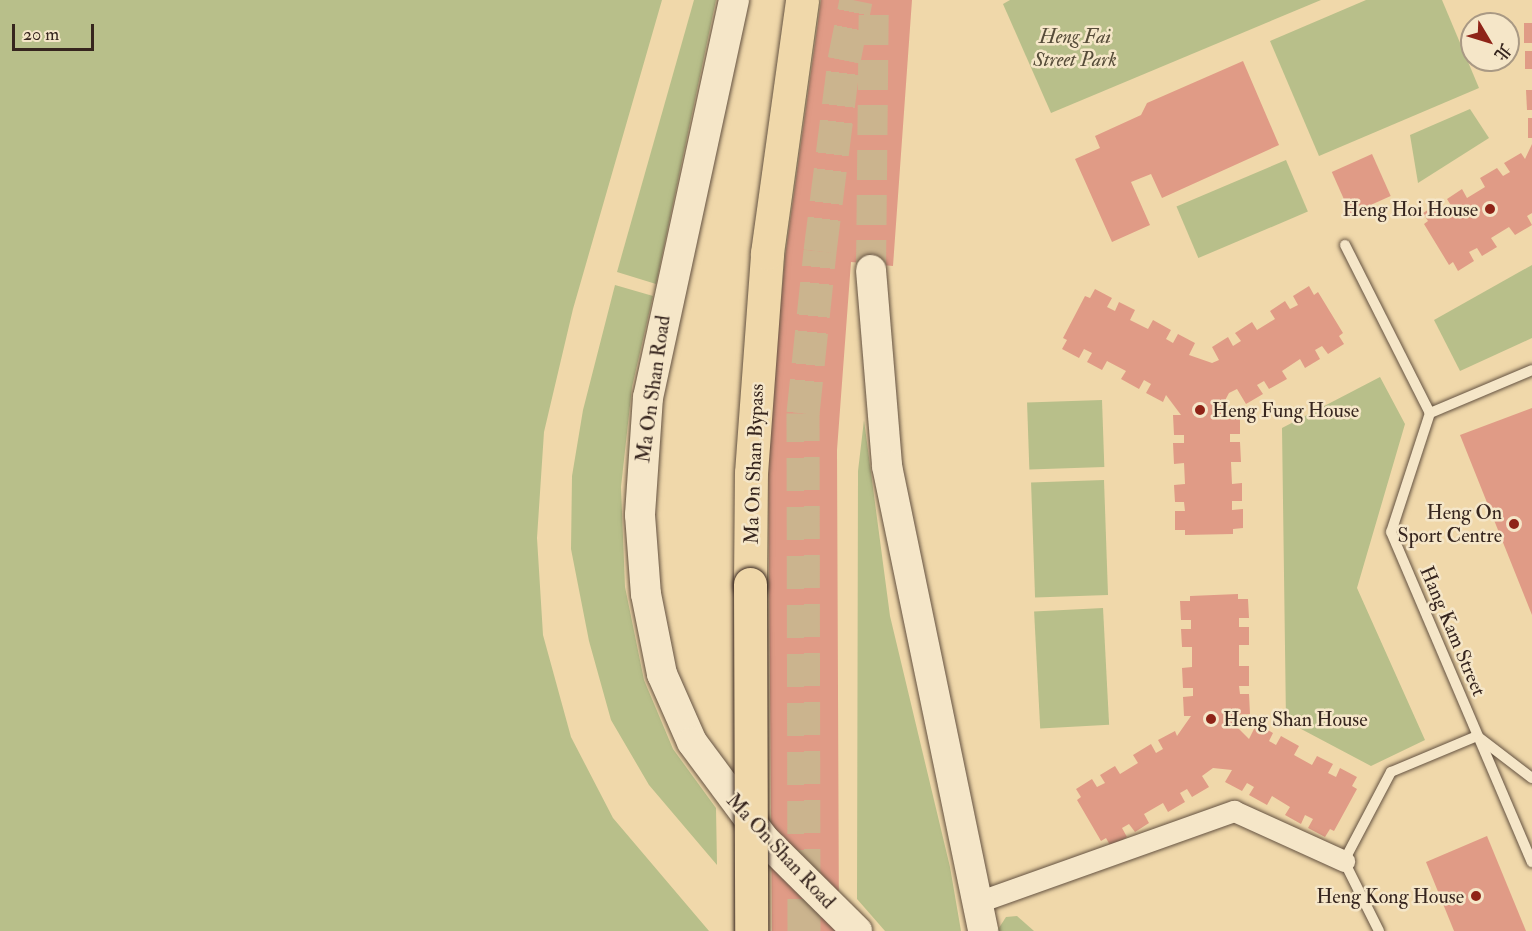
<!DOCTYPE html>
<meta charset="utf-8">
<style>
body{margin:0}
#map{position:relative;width:1532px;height:931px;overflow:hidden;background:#f0d8aa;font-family:"IM FELL Double Pica","Noto Serif TC",serif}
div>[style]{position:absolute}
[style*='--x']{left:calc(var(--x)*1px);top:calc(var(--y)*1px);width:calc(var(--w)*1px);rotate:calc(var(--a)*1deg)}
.green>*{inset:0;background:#b8bf8a;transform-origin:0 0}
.building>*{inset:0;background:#e09b86;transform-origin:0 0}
.secondary-tunnel>*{height:30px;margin-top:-15px;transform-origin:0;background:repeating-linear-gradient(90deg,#cbb48e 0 30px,transparent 0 45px)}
.primary-tunnel>*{height:33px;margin-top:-16.5px;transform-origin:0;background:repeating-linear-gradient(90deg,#cbb48e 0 33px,transparent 0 49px)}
.roads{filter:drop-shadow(0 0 2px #645241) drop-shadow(0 0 2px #645241)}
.lane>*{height:10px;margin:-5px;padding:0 5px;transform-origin:5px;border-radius:5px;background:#f5e6c8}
.street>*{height:21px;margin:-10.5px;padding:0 10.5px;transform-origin:10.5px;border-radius:10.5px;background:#f5e6c8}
.secondary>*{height:30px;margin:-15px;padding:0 15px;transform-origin:15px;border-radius:15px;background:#f5e6c8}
.primary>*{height:33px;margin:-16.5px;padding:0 16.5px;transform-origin:16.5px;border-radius:16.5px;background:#f0d8aa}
.bridges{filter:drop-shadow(0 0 2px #36251e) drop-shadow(0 0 2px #36251e)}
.primary-bridge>*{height:33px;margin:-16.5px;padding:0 16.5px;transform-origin:16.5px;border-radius:16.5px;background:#f0d8aa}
.dots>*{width:16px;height:16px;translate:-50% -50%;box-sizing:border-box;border:3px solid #f5e6c8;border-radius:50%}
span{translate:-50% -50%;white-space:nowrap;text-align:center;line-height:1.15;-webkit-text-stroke:5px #f5e6c8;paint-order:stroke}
.park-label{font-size:20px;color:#564c39;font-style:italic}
.poi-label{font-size:20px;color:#36251e}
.right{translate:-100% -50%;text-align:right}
.left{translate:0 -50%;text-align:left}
.street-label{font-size:20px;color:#36251e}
.north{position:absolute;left:1460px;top:12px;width:60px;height:60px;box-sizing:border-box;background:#f5e6c8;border:2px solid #a99984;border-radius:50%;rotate:128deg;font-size:16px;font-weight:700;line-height:24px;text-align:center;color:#36251e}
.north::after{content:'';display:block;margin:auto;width:21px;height:27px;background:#8f2418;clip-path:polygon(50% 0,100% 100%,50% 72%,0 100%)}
.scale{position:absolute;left:12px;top:24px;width:82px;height:27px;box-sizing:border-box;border:3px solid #36251e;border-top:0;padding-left:8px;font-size:18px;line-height:21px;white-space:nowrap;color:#36251e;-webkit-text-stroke:4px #f5e6c8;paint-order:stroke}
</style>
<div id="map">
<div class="green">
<i style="clip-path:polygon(0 0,662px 0,573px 309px,544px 432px,537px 538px,543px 635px,571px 737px,613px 818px,709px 931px,0 931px)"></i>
<i style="clip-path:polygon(694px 0,716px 0,656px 284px,617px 272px)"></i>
<i style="clip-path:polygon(1010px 0,1321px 0,1051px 113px,1003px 4px)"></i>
<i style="clip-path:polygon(1366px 0,1442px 0,1479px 88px,1319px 156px,1270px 41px)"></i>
<i style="clip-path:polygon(1470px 109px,1489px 138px,1418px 183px,1410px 135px)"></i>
<i style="left:1286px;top:160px;width:56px;height:119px;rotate:67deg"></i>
<i style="clip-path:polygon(1532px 265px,1532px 338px,1460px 371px,1434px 320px)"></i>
<i style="clip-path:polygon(615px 285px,653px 296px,632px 387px,621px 487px,625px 587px,644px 680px,673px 749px,716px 808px,717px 865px,649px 785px,611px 720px,589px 641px,571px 549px,572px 476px,583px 410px)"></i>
<i style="clip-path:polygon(1380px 377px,1405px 424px,1357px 588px,1425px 740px,1371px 766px,1286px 721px,1282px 428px)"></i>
<i style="left:1102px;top:400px;width:67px;height:75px;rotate:88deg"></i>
<i style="clip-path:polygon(864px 420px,890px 616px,950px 867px,961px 931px,885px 931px,857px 899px,858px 471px)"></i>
<i style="left:1104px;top:480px;width:115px;height:73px;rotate:88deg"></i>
<i style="left:1103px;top:608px;width:117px;height:69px;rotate:87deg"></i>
<i style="clip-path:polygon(1017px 916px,1034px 931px,997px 931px,1006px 917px)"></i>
</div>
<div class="building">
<i style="clip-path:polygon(821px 0,912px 0,893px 266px,851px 262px,837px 450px,839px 931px,772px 931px,768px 441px,785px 257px)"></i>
<i style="left:1524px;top:23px;width:8px;height:20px"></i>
<i style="left:1525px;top:51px;width:7px;height:18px"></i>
<i style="clip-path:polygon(1243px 61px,1279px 145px,1162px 198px,1151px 174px,1131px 182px,1150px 225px,1112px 242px,1075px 159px,1100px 148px,1095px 136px,1141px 115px,1147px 103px)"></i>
<i style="clip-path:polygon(1526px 90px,1532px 90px,1532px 110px,1527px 110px)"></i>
<i style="left:1528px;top:118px;width:4px;height:20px"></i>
<i style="clip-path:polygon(1532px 144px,1532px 213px,1527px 216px,1532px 225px,1515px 235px,1509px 227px,1491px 238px,1497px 247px,1482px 256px,1477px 248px,1469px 252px,1474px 261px,1458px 271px,1453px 262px,1449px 265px,1424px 224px,1428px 221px,1423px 213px,1439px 203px,1444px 211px,1452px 207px,1447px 199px,1462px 189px,1467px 198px,1485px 187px,1480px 178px,1497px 168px,1503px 176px,1510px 172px,1504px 163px,1521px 153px,1525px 159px)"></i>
<i style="left:1372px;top:154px;width:46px;height:44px;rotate:66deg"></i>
<i style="clip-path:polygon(1309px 286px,1314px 295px,1318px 292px,1343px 333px,1339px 336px,1344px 344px,1328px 354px,1322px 346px,1315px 350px,1320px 359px,1305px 368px,1300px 359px,1282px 371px,1287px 379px,1269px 389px,1264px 381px,1257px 385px,1263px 394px,1246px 404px,1237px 389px,1229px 393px,1222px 406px,1222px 414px,1240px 414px,1240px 434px,1230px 434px,1230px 442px,1240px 442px,1241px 462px,1231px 462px,1232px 484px,1242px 483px,1242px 501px,1232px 501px,1232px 510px,1243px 509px,1243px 528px,1233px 529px,1233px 534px,1185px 535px,1185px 530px,1175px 530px,1175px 511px,1185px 511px,1184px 502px,1175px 502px,1174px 485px,1185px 484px,1184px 463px,1174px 464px,1173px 443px,1184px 443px,1184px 435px,1174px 435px,1173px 415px,1181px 415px,1166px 395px,1163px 402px,1146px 393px,1151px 384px,1144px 380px,1139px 389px,1121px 379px,1126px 371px,1107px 361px,1102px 370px,1087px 362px,1092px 353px,1084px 349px,1079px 358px,1062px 349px,1067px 340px,1063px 338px,1085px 296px,1090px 298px,1095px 289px,1112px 298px,1107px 307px,1115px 311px,1119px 302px,1135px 310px,1130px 320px,1148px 329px,1153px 320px,1171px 330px,1166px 339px,1173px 343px,1178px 334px,1195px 343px,1189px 355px,1212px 363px,1219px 360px,1212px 347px,1228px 337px,1233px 346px,1241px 341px,1235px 333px,1252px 322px,1257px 330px,1275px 319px,1270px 311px,1285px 301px,1290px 309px,1298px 305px,1293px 296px)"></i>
<i style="clip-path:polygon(1532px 408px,1532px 615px,1460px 435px)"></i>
<i style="clip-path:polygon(1238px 594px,1238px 599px,1248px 599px,1249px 618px,1239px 618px,1239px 627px,1249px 627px,1249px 645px,1239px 645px,1239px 666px,1249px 666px,1249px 686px,1239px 686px,1240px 694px,1249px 694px,1250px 714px,1233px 715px,1233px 723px,1249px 739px,1257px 723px,1273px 733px,1269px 741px,1276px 745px,1281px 736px,1299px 746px,1294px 755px,1312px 765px,1317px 756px,1333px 764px,1328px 773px,1336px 777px,1340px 768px,1357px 777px,1352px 786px,1357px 789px,1334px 831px,1330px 829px,1325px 837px,1308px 828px,1313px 819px,1305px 815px,1301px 824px,1285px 815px,1290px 807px,1272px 796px,1267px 805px,1249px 795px,1254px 787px,1247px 783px,1242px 791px,1225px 782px,1232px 770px,1213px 768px,1202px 776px,1209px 787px,1192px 797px,1187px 789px,1180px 793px,1185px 802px,1168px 812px,1163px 803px,1144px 814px,1149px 823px,1135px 832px,1129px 824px,1122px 828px,1127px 837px,1111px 847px,1106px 838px,1101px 841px,1077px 800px,1081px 797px,1076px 789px,1092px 779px,1097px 787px,1105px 783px,1100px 775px,1115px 766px,1120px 774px,1138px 763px,1133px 755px,1151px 744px,1156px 753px,1163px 749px,1158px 740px,1175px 731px,1177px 736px,1191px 716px,1184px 716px,1183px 697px,1193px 696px,1193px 688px,1183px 688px,1182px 668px,1192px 667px,1192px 647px,1182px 647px,1181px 629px,1191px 629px,1191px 620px,1181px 620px,1180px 601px,1190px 601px,1190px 596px)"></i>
<i style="clip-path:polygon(1487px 836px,1526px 931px,1454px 931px,1426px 862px)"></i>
</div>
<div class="secondary-tunnel">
<i style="--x:871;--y:270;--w:270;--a:-89.4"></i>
</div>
<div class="primary-tunnel">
<i style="--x:804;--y:931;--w:518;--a:-90.11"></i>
<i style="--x:803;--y:413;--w:163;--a:-84"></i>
<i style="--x:820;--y:251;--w:193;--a:-82.8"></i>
<i style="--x:844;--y:60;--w:61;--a:-78.7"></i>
</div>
<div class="roads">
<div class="lane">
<i style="--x:1345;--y:245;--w:188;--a:63.2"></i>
<i style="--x:1532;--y:370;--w:111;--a:157.1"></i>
<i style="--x:1430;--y:413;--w:125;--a:108.1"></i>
<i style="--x:1391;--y:532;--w:359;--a:66.9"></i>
<i style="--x:1379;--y:931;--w:78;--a:-116.6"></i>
<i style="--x:1344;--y:861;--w:101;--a:-62.2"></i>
<i style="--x:1391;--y:772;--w:93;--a:-22.7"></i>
<i style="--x:1477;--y:736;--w:69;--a:37.4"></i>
</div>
<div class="street">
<i style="--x:978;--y:902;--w:272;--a:-19.6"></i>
<i style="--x:1234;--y:811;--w:121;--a:24.4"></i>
</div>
<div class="secondary">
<i style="--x:734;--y:0;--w:406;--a:102.2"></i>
<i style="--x:648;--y:397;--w:118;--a:93.9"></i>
<i style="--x:640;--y:515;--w:79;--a:85.7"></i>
<i style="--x:646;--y:594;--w:82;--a:78.7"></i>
<i style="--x:662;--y:674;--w:74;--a:66.2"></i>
<i style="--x:692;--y:742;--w:121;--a:53.4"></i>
<i style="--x:764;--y:839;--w:131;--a:44.7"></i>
<i style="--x:871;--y:270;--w:197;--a:85.3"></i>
<i style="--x:887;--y:466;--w:475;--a:78.3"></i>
</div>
<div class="primary">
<i style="--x:750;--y:584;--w:111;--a:-89.5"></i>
<i style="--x:751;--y:473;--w:221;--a:-85.8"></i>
<i style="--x:767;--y:253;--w:255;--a:-82.1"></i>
</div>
</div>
<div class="bridges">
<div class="primary-bridge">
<i style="--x:750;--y:584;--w:347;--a:89.8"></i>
</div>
</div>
<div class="dots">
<i style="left:1490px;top:209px;background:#8f2418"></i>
<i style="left:1200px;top:410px;background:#8f2418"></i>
<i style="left:1514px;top:524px;background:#8f2418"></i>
<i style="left:1211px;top:719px;background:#8f2418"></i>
<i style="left:1476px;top:896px;background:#8f2418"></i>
</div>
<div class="park-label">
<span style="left:1075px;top:48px">Heng Fai<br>Street Park</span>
</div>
<div class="poi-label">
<span class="right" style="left:1478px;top:209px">Heng Hoi House</span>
<span class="left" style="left:1212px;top:410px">Heng Fung House</span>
<span class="right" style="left:1502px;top:524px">Heng On<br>Sport Centre</span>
<span class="left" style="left:1223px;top:719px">Heng Shan House</span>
<span class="right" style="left:1464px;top:896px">Heng Kong House</span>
</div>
<div class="street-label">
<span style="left:653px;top:389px;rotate:-82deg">Ma On Shan Road</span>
<span style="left:754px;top:464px;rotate:-88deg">Ma On Shan Bypass</span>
<span style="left:1453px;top:631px;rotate:67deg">Hang Kam Street</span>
<span style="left:781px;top:851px;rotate:47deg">Ma On Shan Road</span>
</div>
<div class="north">北</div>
<div class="scale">20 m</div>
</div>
